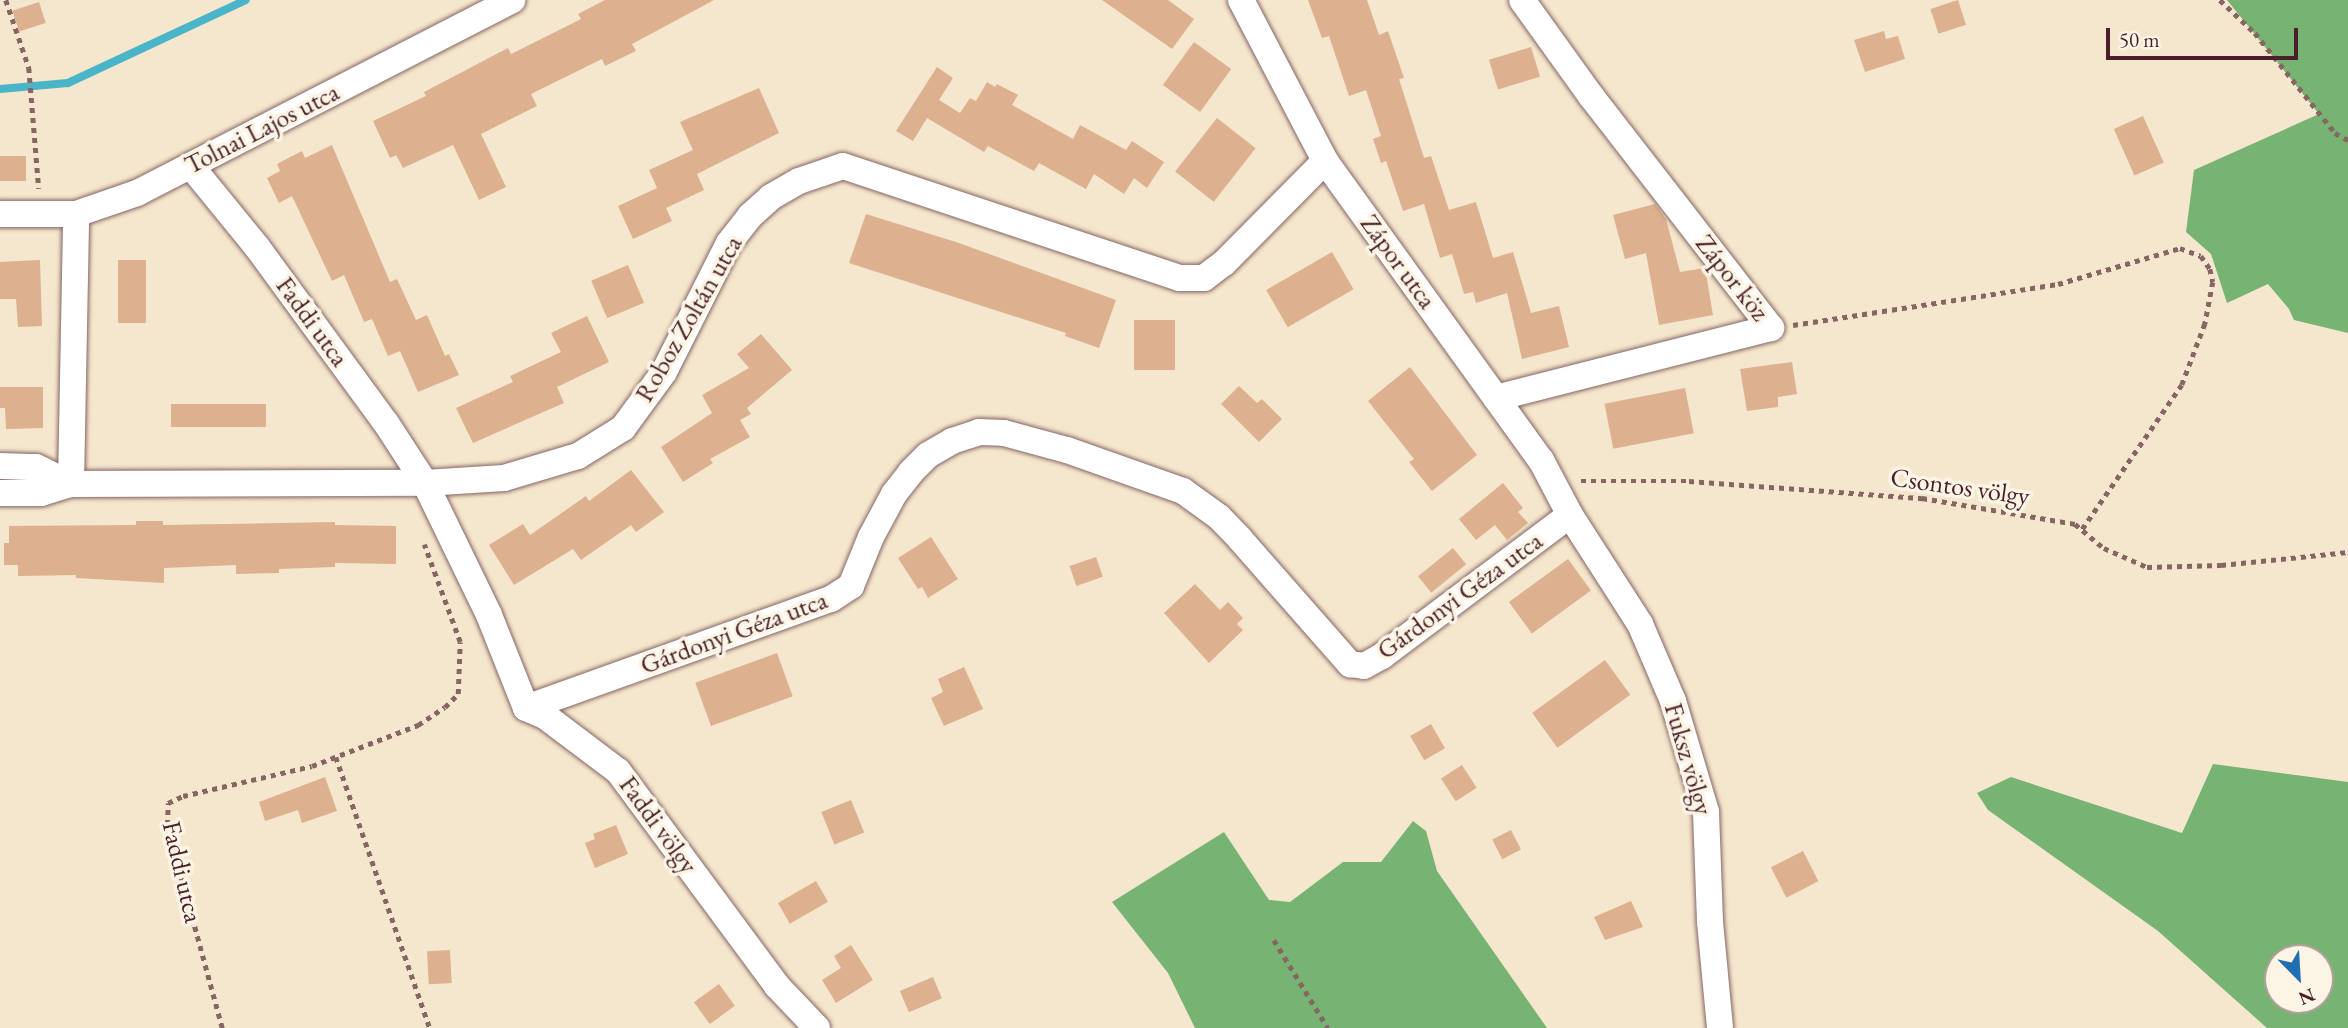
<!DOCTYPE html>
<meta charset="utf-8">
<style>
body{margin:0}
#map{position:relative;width:2348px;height:1028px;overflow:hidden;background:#f5e7cd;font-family:"EB Garamond",serif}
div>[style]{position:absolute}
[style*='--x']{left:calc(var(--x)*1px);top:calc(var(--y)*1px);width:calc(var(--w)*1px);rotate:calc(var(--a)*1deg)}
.forest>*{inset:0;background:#77b373}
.stream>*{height:8px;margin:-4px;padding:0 4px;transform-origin:4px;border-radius:4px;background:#4ab4c8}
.building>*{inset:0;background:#ddb08f;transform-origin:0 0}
.path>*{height:4.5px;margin-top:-2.25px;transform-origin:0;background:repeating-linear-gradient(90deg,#866564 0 5px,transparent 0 10px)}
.roads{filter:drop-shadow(0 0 2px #866564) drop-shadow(0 0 2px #866564)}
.minor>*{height:26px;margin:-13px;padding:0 13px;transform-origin:13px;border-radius:13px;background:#fff}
span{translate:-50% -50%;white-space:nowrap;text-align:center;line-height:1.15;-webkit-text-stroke:7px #fcf5e5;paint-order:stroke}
.street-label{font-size:26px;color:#4a1f2b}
.north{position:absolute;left:2264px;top:944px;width:70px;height:70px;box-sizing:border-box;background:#fcf5e5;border:2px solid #b59f9b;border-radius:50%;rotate:156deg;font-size:19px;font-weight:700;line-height:28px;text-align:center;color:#4a1f2b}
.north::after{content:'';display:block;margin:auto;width:24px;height:32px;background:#1f6fb2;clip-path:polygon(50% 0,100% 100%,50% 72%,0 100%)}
.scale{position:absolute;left:2106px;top:28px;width:192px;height:32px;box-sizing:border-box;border:4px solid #4a1f2b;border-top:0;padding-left:9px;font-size:21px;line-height:24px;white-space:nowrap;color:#4a1f2b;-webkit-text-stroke:5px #fcf5e5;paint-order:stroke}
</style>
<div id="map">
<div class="forest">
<i style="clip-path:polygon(2227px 0,2348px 0,2348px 333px,2294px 320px,2289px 309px,2268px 284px,2227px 303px,2211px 254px,2186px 232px,2194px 170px,2319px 114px)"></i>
<i style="clip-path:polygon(evenodd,2213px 764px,2348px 782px,2348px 1028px,2267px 1028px,2158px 931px,1988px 810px,1977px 793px,2011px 777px,2182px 833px,2213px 764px,2278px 958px,2320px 958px,2320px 1000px,2278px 1000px,2278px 958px)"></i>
<i style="clip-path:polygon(1413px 821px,1426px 831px,1437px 871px,1547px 1028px,1195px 1028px,1168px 973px,1112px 902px,1224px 832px,1269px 900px,1290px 902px,1343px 862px,1381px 862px)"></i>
</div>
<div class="stream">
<i style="--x:0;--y:89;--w:68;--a:-5"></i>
<i style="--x:68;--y:83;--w:196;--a:-25"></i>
</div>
<div class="building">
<i style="clip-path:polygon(605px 0,714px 0,632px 44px,636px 51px,605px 66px,602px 59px,531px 94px,537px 106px,481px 134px,506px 187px,479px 200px,453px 145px,403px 168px,396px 155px,390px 158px,373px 121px,426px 96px,424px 92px,508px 48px,511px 54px,581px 19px,578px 14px)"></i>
<i style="clip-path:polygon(1102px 0,1168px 0,1194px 19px,1172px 49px)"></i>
<i style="clip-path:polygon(1308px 0,1367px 0,1379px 35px,1388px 31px,1404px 78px,1399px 79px,1424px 158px,1431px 156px,1449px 210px,1476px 202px,1493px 258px,1513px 252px,1531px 313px,1559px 306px,1569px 347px,1522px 359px,1507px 293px,1476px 303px,1473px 292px,1464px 294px,1452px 254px,1440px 258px,1424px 204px,1403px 211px,1386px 161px,1381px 163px,1373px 139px,1381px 136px,1366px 90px,1349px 96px,1329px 36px,1322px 38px)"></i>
<i style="left:1958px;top:0;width:26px;height:29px;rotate:72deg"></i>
<i style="left:39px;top:2px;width:22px;height:28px;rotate:72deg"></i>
<i style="clip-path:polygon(1884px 31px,1886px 39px,1898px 36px,1905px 59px,1865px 72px,1854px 40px)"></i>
<i style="left:1194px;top:42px;width:46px;height:53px;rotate:36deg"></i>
<i style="left:1531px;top:47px;width:31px;height:44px;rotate:73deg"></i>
<i style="clip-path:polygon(937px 67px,953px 78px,939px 100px,960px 113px,970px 98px,976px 101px,987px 82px,995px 87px,997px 84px,1018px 95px,1012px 105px,1073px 139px,1080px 125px,1126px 150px,1132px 141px,1164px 162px,1147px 188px,1134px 178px,1124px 194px,1094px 174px,1086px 189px,1039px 163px,1034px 171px,988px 146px,984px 152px,927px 118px,913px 141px,896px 131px)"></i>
<i style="clip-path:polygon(759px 88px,779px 133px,697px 174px,704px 190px,666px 208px,672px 221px,633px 239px,618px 206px,657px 188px,649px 170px,693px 150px,680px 122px)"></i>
<i style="left:2143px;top:116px;width:51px;height:32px;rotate:66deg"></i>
<i style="left:1217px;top:118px;width:49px;height:68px;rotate:38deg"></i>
<i style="clip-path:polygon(332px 145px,390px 282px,397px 279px,416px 320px,427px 315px,445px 356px,449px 354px,459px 375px,418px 392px,400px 351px,388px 356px,372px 319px,364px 322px,344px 275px,332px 281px,292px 196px,279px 203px,267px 178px,280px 171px,277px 164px,302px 151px,305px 158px)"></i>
<i style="left:26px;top:156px;width:25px;height:26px;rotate:90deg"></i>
<i style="clip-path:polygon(1655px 204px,1666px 219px,1680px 272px,1705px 268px,1713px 315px,1659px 325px,1646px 253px,1625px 259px,1613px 215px)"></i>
<i style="clip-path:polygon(866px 214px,959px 243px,1116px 300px,1099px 348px,1065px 336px,1066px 333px,849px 263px)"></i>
<i style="left:1332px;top:252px;width:43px;height:76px;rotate:60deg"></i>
<i style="clip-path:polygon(40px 260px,42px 326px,18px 327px,16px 299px,0 299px,0 262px)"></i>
<i style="left:146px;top:260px;width:63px;height:28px;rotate:90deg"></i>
<i style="left:628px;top:265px;width:41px;height:40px;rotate:67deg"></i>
<i style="clip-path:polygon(587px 316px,609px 362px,557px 387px,564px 403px,473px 443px,456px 408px,513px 382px,510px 376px,561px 352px,551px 333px)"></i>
<i style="left:1134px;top:320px;width:41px;height:50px"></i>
<i style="clip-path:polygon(761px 334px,792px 370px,747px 408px,751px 414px,740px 420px,750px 437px,710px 459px,713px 463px,683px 482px,661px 447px,712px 413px,702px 395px,749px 368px,737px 354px)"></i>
<i style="clip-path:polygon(1792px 362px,1797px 394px,1778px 397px,1778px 407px,1747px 411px,1740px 369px)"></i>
<i style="clip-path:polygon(1410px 367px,1477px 455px,1432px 491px,1409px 462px,1414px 459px,1368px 401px)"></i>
<i style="clip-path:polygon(1239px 386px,1257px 403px,1262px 399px,1282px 419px,1259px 442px,1221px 404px)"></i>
<i style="clip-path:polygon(0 387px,43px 387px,43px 428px,6px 429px,5px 408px,0 408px)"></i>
<i style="left:1685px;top:388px;width:46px;height:82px;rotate:79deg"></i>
<i style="left:171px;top:404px;width:95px;height:23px"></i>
<i style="clip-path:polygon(631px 470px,664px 512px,636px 532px,631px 525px,581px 560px,573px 549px,514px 585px,489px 545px,523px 524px,530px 535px,586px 496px,589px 501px)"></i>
<i style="clip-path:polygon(1503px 483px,1523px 508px,1518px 512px,1528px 523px,1507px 540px,1495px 525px,1476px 540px,1459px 519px)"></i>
<i style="clip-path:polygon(136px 521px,163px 521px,163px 525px,335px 522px,335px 525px,396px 526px,396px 564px,335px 563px,335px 567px,279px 569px,279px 573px,236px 574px,236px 565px,164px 568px,164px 583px,76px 578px,76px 575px,18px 576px,18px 565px,4px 565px,4px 543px,9px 543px,9px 526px,136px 525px)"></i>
<i style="clip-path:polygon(931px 537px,958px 579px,928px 598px,922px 587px,918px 589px,898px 558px)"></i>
<i style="left:1453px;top:548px;width:21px;height:45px;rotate:51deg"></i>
<i style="left:1096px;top:557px;width:21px;height:28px;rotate:71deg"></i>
<i style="left:1568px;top:559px;width:39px;height:73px;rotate:54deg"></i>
<i style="clip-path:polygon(1195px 584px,1220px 610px,1228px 602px,1243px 618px,1237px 624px,1243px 630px,1209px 663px,1164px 613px)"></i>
<i style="left:777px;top:653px;width:46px;height:87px;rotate:70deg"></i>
<i style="left:1605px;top:660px;width:43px;height:90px;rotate:54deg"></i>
<i style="clip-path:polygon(964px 667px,983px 709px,944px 726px,931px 698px,943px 692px,938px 679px)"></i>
<i style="left:1431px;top:724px;width:28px;height:24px;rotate:60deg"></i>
<i style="left:1462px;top:765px;width:27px;height:25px;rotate:57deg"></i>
<i style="clip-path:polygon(325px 777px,337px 811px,302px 823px,298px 810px,265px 821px,259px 802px)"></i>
<i style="left:851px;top:800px;width:35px;height:32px;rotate:68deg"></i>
<i style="clip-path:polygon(616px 825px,628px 854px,595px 868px,585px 843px,595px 839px,593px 834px)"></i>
<i style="left:1511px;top:830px;width:22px;height:21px;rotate:63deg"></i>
<i style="left:1803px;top:851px;width:34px;height:36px;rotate:63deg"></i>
<i style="left:816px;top:881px;width:24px;height:44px;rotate:60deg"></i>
<i style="clip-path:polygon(1631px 901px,1643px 927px,1605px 940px,1594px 917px)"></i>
<i style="clip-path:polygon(851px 945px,873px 980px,836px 1003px,822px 980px,841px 968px,834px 956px)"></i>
<i style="left:450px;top:950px;width:33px;height:23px;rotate:87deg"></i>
<i style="left:933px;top:977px;width:23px;height:36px;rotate:67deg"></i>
<i style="left:719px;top:984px;width:27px;height:31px;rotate:54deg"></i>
</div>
<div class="path">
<i style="--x:6;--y:0;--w:72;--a:71.3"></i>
<i style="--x:29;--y:68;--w:121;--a:85.3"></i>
<i style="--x:2220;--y:0;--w:48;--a:43.3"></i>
<i style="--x:2255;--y:33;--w:128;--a:51.3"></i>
<i style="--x:2335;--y:133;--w:15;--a:28"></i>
<i style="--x:1793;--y:325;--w:268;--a:-8.8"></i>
<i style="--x:2058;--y:284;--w:127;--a:-16.4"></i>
<i style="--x:2180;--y:248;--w:22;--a:21"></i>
<i style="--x:2201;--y:256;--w:16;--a:55"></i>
<i style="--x:2210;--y:269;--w:13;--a:77"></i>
<i style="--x:2213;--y:282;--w:43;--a:100.8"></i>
<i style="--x:2205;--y:324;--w:65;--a:110.7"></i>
<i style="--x:2182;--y:385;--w:176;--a:124.6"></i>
<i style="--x:1581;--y:481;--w:108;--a:0"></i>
<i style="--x:1689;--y:481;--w:234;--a:4.2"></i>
<i style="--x:1922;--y:498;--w:155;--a:9.6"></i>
<i style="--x:2075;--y:524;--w:38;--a:40"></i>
<i style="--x:2104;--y:548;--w:47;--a:23.8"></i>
<i style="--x:2147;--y:567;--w:74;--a:-1.5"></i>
<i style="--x:2221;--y:565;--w:128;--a:-5.8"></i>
<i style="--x:336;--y:757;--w:287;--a:70.9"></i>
<i style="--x:1274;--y:940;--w:103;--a:58.5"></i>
<i style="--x:222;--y:1028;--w:210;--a:-105.2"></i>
<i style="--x:167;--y:825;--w:22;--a:-87"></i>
<i style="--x:168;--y:803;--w:17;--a:-25"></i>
<i style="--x:183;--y:796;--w:132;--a:-13.1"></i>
<i style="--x:312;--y:766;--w:114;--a:-21.1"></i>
<i style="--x:418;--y:725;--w:32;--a:-34"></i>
<i style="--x:445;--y:707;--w:18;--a:-45"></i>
<i style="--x:458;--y:694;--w:52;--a:-87.8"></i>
<i style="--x:460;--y:642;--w:104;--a:-110.2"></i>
</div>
<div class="roads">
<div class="minor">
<i style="--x:1241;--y:0;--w:182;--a:62.4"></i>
<i style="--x:1325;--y:161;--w:369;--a:54.2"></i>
<i style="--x:1541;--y:460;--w:62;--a:62.2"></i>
<i style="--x:1570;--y:515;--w:130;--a:57.3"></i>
<i style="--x:1640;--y:624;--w:84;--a:66.8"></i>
<i style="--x:1673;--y:701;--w:116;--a:73.4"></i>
<i style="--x:1706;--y:812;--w:110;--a:87.9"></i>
<i style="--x:1710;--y:922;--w:106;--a:84.6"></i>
<i style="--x:191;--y:166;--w:104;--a:50.8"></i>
<i style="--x:257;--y:247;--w:218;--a:53.8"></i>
<i style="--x:386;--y:423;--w:72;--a:57"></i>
<i style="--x:425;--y:483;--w:147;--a:64.1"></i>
<i style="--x:489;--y:615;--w:100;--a:68.3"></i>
<i style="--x:526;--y:708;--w:21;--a:23"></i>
<i style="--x:545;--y:716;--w:91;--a:37"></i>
<i style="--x:618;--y:771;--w:267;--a:53.5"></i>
<i style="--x:777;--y:986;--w:58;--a:46.4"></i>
<i style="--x:0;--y:214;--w:76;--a:0"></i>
<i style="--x:76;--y:214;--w:65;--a:-19"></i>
<i style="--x:137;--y:193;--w:422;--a:-27.2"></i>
<i style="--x:1496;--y:398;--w:284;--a:-14.3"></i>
<i style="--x:1771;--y:328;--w:294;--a:-127.8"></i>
<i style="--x:1591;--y:96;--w:118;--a:-125.7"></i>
<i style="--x:0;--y:466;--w:36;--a:2"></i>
<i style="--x:36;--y:467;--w:39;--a:26"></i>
<i style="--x:71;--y:484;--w:270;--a:-88.9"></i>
<i style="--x:0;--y:493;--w:41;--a:0"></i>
<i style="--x:41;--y:493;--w:31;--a:-17"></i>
<i style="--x:71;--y:484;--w:354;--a:-0.2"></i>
<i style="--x:425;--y:483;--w:79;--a:-3.6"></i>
<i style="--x:504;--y:478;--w:77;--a:-16.6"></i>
<i style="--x:578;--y:456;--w:53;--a:-31.9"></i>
<i style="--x:623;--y:428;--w:69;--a:-53.8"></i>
<i style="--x:664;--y:372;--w:144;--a:-63.3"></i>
<i style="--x:729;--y:243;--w:34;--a:-52"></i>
<i style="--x:750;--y:216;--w:28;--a:-42"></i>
<i style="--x:771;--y:197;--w:32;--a:-30"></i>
<i style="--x:799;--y:181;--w:46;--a:-18.8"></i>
<i style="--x:843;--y:166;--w:355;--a:18.4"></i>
<i style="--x:1180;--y:278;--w:24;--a:0"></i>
<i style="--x:1204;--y:278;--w:25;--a:-37"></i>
<i style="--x:1224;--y:263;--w:144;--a:-45.3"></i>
<i style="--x:526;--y:708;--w:324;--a:-19.7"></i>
<i style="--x:831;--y:599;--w:24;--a:-33"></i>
<i style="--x:851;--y:586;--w:53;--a:-67.8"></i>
<i style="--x:871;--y:537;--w:49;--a:-61.9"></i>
<i style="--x:894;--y:494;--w:28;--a:-52"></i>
<i style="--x:911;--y:472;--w:24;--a:-45"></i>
<i style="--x:928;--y:455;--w:28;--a:-30"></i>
<i style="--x:952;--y:441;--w:28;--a:-18"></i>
<i style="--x:979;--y:432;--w:25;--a:2"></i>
<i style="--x:1004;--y:433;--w:65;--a:15.1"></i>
<i style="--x:1067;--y:450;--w:123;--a:19.5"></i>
<i style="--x:1183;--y:491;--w:44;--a:35.8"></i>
<i style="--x:1219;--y:517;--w:30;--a:46"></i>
<i style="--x:1240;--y:539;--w:167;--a:48.7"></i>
<i style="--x:1350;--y:664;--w:14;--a:8"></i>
<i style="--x:1364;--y:666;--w:21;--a:-29"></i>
<i style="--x:1382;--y:656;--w:235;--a:-36.9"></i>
</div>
</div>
<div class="street-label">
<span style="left:262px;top:129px;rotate:-27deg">Tolnai Lajos utca</span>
<span style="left:1398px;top:262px;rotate:54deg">Zápor utca</span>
<span style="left:1732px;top:278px;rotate:52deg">Zápor köz</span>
<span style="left:689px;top:319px;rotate:-60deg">Roboz Zoltán utca</span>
<span style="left:312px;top:322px;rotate:54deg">Faddi utca</span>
<span style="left:1960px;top:487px;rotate:8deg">Csontos völgy</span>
<span style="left:1460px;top:596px;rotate:-36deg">Gárdonyi Géza utca</span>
<span style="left:734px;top:633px;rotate:-20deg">Gárdonyi Géza utca</span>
<span style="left:1688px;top:759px;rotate:74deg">Fuksz völgy</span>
<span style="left:658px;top:825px;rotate:54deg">Faddi völgy</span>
<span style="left:182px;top:872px;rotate:77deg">Faddi utca</span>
</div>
<div class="north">N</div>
<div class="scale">50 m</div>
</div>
